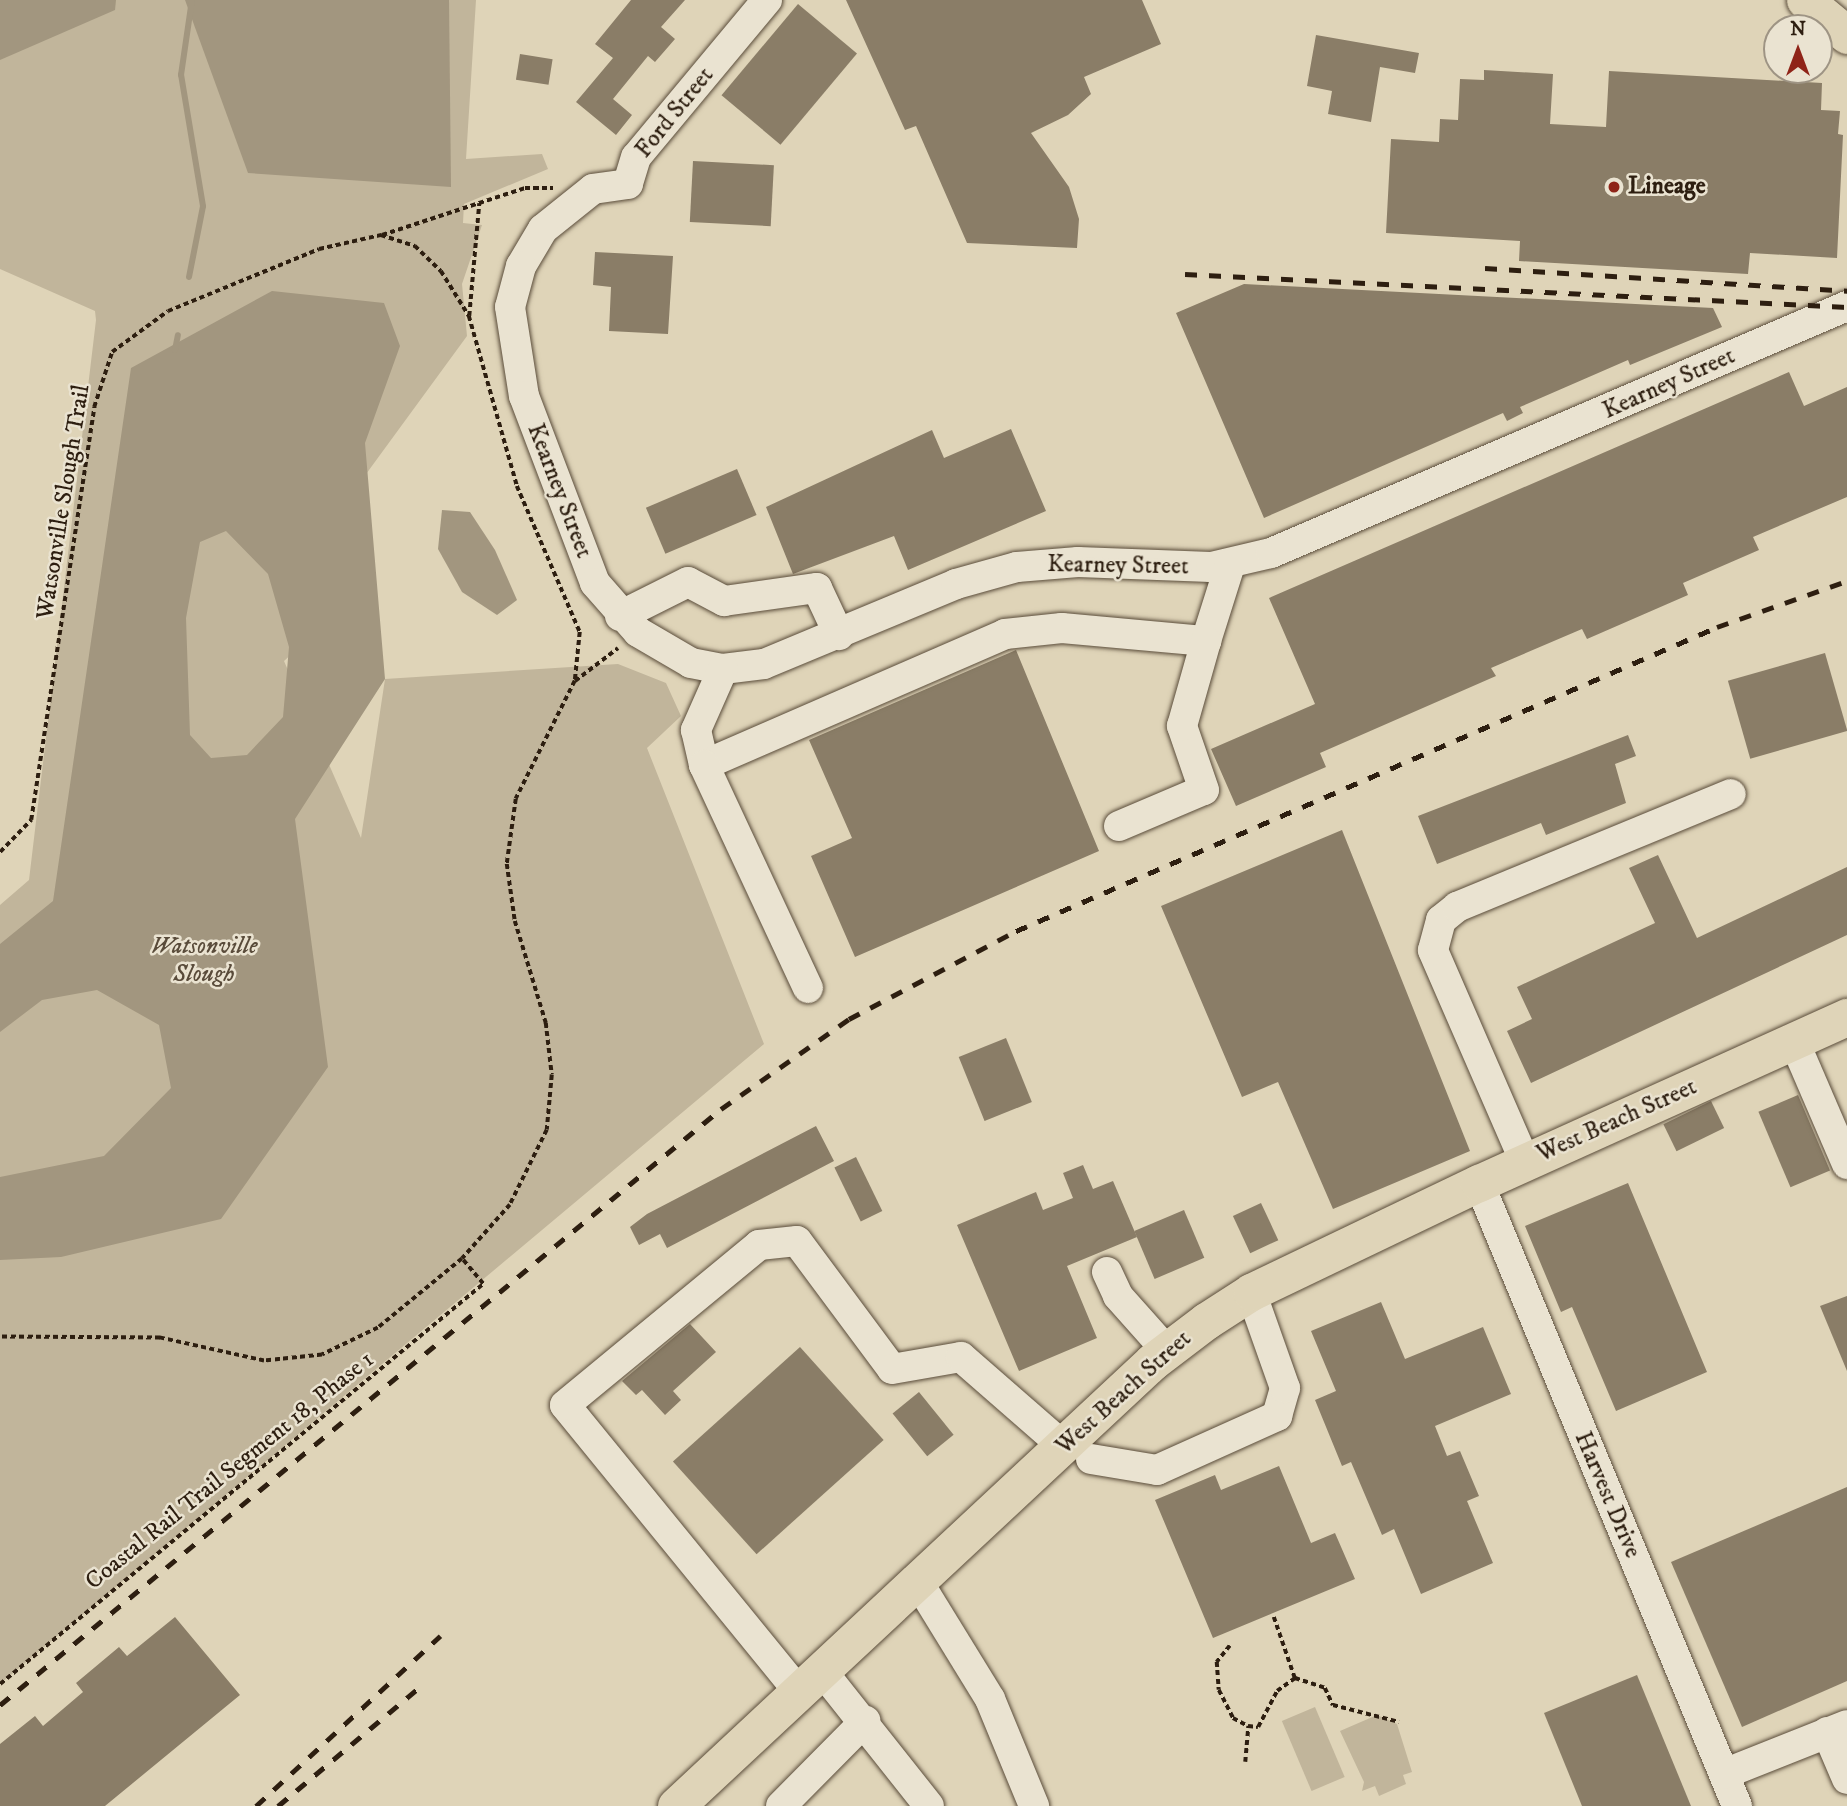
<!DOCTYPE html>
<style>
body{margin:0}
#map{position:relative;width:1847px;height:1806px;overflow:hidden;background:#dfd4b8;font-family:"IM FELL DW Pica",serif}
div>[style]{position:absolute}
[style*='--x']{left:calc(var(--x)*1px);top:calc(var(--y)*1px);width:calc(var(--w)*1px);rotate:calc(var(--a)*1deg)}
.green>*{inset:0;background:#c1b59b;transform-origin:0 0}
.water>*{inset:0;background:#a2967f}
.stream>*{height:6px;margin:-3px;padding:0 3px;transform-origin:3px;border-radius:3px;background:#a2967f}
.building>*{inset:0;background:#8a7d67;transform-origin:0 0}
.path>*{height:3.5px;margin-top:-1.75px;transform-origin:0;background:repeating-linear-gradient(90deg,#2d1e10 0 5px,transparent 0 8.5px)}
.roads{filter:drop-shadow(0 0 2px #5a4c3a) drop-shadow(0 0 2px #5a4c3a)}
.minor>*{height:30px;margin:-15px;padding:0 15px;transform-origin:15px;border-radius:15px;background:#eae3d1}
.major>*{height:37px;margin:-18.5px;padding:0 18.5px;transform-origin:18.5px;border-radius:18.5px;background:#dfd4b8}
.rail>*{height:5px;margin-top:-2.5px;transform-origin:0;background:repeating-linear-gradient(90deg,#2d1e10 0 12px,transparent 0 24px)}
.dots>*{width:19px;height:19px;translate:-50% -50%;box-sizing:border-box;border:4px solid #eae3d1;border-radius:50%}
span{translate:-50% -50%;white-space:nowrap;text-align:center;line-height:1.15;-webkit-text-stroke:5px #eae3d1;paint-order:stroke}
.street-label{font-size:24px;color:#2d1e10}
.poi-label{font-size:24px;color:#2d1e10;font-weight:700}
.left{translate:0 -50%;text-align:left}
.park-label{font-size:24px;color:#594b3a;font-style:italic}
.north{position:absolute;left:1763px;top:14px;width:70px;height:70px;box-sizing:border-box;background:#eae3d1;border:2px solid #9e9484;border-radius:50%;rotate:0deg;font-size:19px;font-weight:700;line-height:28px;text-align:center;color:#2d1e10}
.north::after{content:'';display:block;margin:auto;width:24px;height:32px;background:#8f2418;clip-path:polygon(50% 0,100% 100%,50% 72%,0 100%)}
</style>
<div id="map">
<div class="green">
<i style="clip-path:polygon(0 0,476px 0,466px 159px,542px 154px,548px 169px,464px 204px,463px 223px,482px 225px,462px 284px,467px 336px,350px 496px,339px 611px,284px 661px,361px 838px,385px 679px,618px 664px,666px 683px,681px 716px,647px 748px,764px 1044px,0 1684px,0 905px,29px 880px,96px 320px,95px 311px,0 269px)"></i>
<i style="left:1315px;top:1707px;width:76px;height:36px;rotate:67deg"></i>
<i style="clip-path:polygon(1377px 1715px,1397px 1724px,1412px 1772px,1403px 1775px,1406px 1784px,1379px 1796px,1375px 1786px,1362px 1791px,1364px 1782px,1340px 1731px)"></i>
</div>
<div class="water">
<i style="clip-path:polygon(0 0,116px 0,115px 10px,0 60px)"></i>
<i style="clip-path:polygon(185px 0,449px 0,451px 187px,248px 173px)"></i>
<i style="clip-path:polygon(evenodd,272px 291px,384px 303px,400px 346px,365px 443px,385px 679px,295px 819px,328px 1067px,221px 1219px,61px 1257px,0 1260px,0 1177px,104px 1156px,171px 1088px,159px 1025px,97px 990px,42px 1000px,0 1032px,0 944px,53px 901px,131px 368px,272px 291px,226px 531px,268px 574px,289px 647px,283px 717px,247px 755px,211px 758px,190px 735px,186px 618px,200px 542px,226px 531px)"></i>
<i style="clip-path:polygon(442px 510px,470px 512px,495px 550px,517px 600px,497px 615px,462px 592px,438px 549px)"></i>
</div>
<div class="stream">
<i style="--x:189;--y:277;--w:72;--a:-78.8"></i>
<i style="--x:203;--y:206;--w:133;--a:-99.5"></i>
<i style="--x:181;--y:75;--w:76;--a:-81.7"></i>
<i style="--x:175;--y:350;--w:15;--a:-79"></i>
</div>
<div class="building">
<i style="clip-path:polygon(631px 0,685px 0,661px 27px,675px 39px,655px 62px,648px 56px,613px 99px,632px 115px,616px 135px,576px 102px,613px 58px,595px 44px)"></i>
<i style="clip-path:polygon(846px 0,1142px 0,1161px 44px,1084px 77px,1091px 94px,1068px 115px,1031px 133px,1069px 187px,1079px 219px,1077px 248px,967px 243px,916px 126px,905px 130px)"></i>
<i style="left:798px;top:4px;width:77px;height:119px;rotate:40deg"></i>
<i style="clip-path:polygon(1316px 35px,1419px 53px,1415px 73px,1380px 67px,1371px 122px,1328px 114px,1332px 91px,1307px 86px)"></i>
<i style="left:520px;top:54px;width:33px;height:26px;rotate:9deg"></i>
<i style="clip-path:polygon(1484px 70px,1553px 74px,1550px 124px,1606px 127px,1609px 71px,1822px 83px,1821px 110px,1840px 111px,1838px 134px,1843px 135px,1837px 258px,1750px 253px,1748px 274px,1519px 261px,1520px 241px,1386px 233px,1391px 139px,1439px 142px,1440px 119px,1458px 120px,1460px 79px,1484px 80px)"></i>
<i style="left:693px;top:161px;width:81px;height:61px;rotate:3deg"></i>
<i style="clip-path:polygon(595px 252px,673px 256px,668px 334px,609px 331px,611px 287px,593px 285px)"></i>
<i style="clip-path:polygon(1244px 284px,1713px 308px,1722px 327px,1630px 365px,1628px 360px,1520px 407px,1523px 413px,1507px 421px,1503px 413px,1264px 518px,1176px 313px)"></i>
<i style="clip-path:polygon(1789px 372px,1804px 406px,1847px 387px,1847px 497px,1753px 537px,1759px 550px,1683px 583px,1688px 595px,1587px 639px,1582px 629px,1491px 668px,1496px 676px,1320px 753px,1326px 767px,1236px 806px,1211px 749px,1315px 704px,1269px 598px)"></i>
<i style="clip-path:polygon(1011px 429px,1046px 511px,908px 570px,894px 536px,793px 574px,766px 507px,932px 430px,944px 458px)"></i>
<i style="left:737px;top:469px;width:50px;height:99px;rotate:67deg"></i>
<i style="clip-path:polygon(1016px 650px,1099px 851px,855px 957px,811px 856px,852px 838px,809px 740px)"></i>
<i style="left:1825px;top:653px;width:81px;height:101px;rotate:74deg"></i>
<i style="clip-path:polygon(1628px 735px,1636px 756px,1615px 764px,1626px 803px,1546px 835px,1541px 823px,1437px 864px,1418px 816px)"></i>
<i style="clip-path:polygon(1342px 830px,1470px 1151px,1333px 1209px,1278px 1082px,1242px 1097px,1161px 906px)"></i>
<i style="clip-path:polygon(1658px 855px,1697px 938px,1847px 867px,1847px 935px,1531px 1083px,1507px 1031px,1532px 1019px,1517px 987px,1655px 923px,1629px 868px)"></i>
<i style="left:1006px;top:1038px;width:69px;height:51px;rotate:68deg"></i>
<i style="left:1798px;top:1095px;width:82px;height:43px;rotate:67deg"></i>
<i style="left:1711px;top:1101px;width:30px;height:53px;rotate:64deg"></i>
<i style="clip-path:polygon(816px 1126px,834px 1161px,667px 1248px,660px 1234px,639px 1245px,630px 1227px,647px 1214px)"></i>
<i style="left:856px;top:1157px;width:60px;height:24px;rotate:64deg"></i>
<i style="clip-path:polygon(1083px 1165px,1093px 1189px,1113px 1181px,1137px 1237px,1067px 1266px,1097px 1338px,1019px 1371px,957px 1225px,1036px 1192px,1043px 1210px,1073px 1198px,1063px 1173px)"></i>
<i style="clip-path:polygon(1628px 1183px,1707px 1372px,1616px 1411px,1572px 1307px,1561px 1312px,1525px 1226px)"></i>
<i style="left:1261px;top:1203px;width:41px;height:31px;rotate:65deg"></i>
<i style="left:1184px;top:1210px;width:52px;height:54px;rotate:67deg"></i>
<i style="clip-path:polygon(1847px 1296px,1847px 1371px,1820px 1306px)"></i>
<i style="clip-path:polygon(1381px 1302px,1405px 1359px,1483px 1327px,1511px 1394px,1435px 1426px,1447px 1456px,1460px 1451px,1479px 1496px,1467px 1501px,1493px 1563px,1421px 1594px,1394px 1529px,1382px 1535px,1351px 1462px,1342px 1466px,1315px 1400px,1336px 1391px,1311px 1331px)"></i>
<i style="clip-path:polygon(690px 1324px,716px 1352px,673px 1391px,681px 1400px,665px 1415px,642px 1390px,636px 1395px,622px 1381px)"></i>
<i style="left:800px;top:1347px;width:125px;height:171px;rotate:48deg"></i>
<i style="left:919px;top:1392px;width:55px;height:34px;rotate:51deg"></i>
<i style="clip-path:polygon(1279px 1466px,1311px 1543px,1335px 1533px,1355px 1579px,1213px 1638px,1155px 1500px,1215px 1475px,1221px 1490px)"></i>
<i style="clip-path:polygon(1847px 1487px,1847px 1681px,1742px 1727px,1671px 1562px)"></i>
<i style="clip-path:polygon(175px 1617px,240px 1695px,105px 1806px,0 1806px,0 1744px,35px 1716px,43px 1726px,83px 1692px,76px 1683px,119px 1647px,127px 1656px)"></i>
<i style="clip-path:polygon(1637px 1675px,1691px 1806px,1582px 1806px,1544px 1713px)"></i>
</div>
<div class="path">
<i style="--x:382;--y:235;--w:151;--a:-18.2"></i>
<i style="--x:525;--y:188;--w:28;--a:0"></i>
<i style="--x:469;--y:316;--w:113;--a:-84.9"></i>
<i style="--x:575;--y:681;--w:54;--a:-37.5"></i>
<i style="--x:0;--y:852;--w:45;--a:-45.9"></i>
<i style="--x:31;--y:820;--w:418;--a:-81.3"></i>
<i style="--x:94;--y:407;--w:58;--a:-71.9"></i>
<i style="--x:112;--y:352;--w:69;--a:-36.2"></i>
<i style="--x:168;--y:311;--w:163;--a:-22.3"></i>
<i style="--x:319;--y:249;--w:64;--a:-12.7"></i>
<i style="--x:381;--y:235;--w:36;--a:18"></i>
<i style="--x:415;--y:246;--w:36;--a:44"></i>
<i style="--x:441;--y:271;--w:53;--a:58.1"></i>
<i style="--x:469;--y:316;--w:177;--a:74.2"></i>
<i style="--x:517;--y:486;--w:159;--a:66.7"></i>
<i style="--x:580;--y:632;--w:49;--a:95.8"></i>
<i style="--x:575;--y:681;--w:132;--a:116.6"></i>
<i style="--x:516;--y:799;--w:66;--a:97.9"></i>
<i style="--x:507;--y:864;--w:58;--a:82"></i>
<i style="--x:515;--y:921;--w:107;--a:73.1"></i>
<i style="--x:546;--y:1023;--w:52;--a:83.4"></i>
<i style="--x:552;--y:1075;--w:55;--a:95.2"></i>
<i style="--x:547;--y:1130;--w:84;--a:116.3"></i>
<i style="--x:510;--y:1205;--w:72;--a:131.6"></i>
<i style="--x:462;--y:1259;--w:109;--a:140.6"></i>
<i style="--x:378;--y:1328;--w:62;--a:154.3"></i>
<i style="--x:322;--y:1355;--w:58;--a:174.1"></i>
<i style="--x:264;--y:1361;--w:107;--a:-167.5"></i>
<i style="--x:160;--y:1338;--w:160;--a:-179.6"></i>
<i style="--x:1274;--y:1617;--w:65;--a:71"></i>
<i style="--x:1295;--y:1678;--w:32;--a:18"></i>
<i style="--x:1325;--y:1688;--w:19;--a:65"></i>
<i style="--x:1333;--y:1705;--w:68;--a:14.4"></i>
<i style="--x:1230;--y:1646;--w:21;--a:129"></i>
<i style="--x:1217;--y:1662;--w:28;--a:86"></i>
<i style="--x:1219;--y:1690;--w:31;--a:63"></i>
<i style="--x:1233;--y:1718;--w:17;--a:28"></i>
<i style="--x:1248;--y:1726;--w:10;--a:6"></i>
<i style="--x:1258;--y:1727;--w:41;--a:-62.2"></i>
<i style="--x:1277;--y:1691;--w:22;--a:-36"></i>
<i style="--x:0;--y:1684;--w:627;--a:-39.63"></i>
<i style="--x:483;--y:1284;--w:33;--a:-130"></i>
<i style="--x:1245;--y:1762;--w:36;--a:-85"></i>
</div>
<div class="roads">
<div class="minor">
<i style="--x:767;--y:0;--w:204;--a:129.8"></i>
<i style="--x:636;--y:157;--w:28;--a:107"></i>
<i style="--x:628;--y:184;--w:35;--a:172"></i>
<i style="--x:593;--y:189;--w:64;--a:141.3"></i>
<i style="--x:543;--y:229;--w:43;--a:120.7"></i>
<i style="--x:521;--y:266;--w:42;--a:105"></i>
<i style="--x:510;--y:307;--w:90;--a:81.1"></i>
<i style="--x:524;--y:396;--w:200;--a:69.2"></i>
<i style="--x:595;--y:583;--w:65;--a:48.7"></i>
<i style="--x:638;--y:632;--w:61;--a:30.3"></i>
<i style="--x:691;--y:663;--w:33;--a:11"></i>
<i style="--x:723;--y:669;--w:41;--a:-7"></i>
<i style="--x:764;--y:664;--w:208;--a:-22.6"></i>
<i style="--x:956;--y:584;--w:63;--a:-15.6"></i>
<i style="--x:1017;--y:567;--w:61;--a:-4.7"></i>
<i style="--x:1078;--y:562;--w:133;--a:2.2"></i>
<i style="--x:1211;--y:567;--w:62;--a:-13.1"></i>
<i style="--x:1271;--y:553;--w:627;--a:-23.21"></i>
<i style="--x:620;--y:616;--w:76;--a:-26.6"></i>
<i style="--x:688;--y:582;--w:41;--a:27.8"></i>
<i style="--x:724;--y:601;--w:94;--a:-8"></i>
<i style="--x:817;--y:588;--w:52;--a:64.9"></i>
<i style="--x:723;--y:669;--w:67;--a:113.9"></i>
<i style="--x:696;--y:730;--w:36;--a:77"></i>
<i style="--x:704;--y:765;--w:328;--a:-23.5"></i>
<i style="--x:1005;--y:634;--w:57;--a:-6"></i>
<i style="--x:1062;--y:628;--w:145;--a:5.2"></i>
<i style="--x:1206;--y:641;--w:80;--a:-72.5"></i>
<i style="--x:704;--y:765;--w:246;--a:65"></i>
<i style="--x:1119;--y:826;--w:92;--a:-23"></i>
<i style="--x:1204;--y:790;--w:68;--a:-109"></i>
<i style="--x:1182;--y:726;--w:88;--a:-74.2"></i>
<i style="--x:1794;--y:1041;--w:134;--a:66.7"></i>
<i style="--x:1525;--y:1162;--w:231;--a:-113.5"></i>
<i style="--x:1433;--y:950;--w:31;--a:-75"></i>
<i style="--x:1441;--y:920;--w:21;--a:-39"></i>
<i style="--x:1457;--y:907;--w:296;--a:-22.4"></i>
<i style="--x:1479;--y:1183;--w:674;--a:67.5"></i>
<i style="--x:1107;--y:1272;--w:26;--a:65"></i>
<i style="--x:1118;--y:1296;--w:74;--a:48.3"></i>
<i style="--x:1091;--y:1459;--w:67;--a:9.5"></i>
<i style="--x:1157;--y:1470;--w:132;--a:-24.2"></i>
<i style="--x:1277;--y:1416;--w:29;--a:-74"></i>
<i style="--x:1285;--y:1388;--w:102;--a:-109.5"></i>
<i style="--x:918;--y:1582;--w:137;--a:58.4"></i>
<i style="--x:990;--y:1699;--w:116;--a:67.6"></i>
<i style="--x:822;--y:1671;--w:172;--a:51.6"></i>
<i style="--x:799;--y:1692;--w:370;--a:-129.2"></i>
<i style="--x:565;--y:1405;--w:251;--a:-39.5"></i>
<i style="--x:759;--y:1245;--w:38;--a:-6"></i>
<i style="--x:797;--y:1241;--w:159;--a:53.4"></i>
<i style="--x:892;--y:1369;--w:70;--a:-9.9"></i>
<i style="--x:961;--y:1357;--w:135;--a:41.1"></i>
<i style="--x:1827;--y:1732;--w:51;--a:66.9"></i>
<i style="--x:1724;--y:1774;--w:132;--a:-21.7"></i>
<i style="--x:781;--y:1806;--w:120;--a:-45.3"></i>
</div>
<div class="major">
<i style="--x:1805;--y:0;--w:55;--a:39.8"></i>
<i style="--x:676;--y:1806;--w:651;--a:-43.01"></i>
<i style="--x:1152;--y:1362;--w:68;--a:-37.2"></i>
<i style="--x:1206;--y:1321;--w:54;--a:-32.8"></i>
<i style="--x:1251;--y:1292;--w:253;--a:-25.6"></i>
<i style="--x:1479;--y:1183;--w:404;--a:-24.3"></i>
</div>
</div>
<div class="rail">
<i style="--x:1485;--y:268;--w:363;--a:3.6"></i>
<i style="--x:1185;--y:274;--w:663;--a:2.85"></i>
<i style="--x:0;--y:1705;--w:935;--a:-39.58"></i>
<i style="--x:721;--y:1109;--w:156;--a:-35.1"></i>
<i style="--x:849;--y:1019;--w:189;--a:-27.8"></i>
<i style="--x:1016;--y:931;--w:764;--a:-23.44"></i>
<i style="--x:1717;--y:627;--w:138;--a:-19.5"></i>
<i style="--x:256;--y:1806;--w:251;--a:-42.7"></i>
<i style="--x:278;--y:1806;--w:188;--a:-40"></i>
</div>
<div class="dots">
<i style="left:1614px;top:187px;background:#8f2418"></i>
</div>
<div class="street-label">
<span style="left:675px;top:113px;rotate:-51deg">Ford Street</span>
<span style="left:1669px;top:384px;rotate:-24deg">Kearney Street</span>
<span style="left:559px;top:491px;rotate:69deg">Kearney Street</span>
<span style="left:64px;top:502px;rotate:-81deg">Watsonville Slough Trail</span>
<span style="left:1118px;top:566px;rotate:1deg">Kearney Street</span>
<span style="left:1617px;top:1121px;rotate:-24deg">West Beach Street</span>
<span style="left:1124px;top:1393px;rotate:-42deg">West Beach Street</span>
<span style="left:230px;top:1471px;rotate:-39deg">Coastal Rail Trail Segment 18, Phase 1</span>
<span style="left:1607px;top:1495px;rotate:67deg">Harvest Drive</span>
</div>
<div class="poi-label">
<span class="left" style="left:1628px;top:187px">Lineage</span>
</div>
<div class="park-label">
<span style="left:204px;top:961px">Watsonville<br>Slough</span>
</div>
<div class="north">N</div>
</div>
